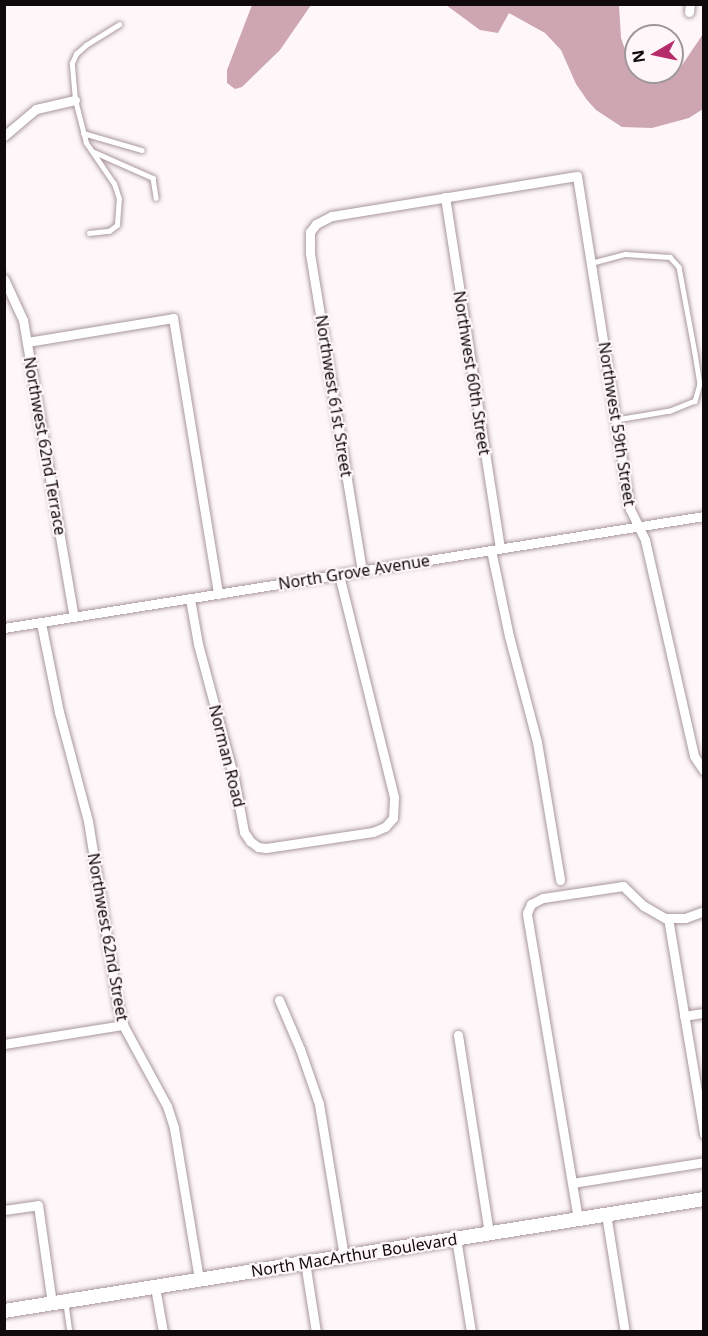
<!DOCTYPE html>
<style>
body{margin:0}
#map{position:relative;width:708px;height:1336px;overflow:hidden;background:#fef6f9;font-family:"Noto Sans",sans-serif}
div>[style]{position:absolute}
[style*='--x']{left:calc(var(--x)*1px);top:calc(var(--y)*1px);width:calc(var(--w)*1px);rotate:calc(var(--a)*1deg)}
.water>*{inset:0;background:#cda6b2}
.roads{filter:drop-shadow(0 0 2px #a8979c) drop-shadow(0 0 2px #a8979c)}
.service>*{height:4.5px;margin:-2.25px;padding:0 2.25px;transform-origin:2.25px;border-radius:2.25px;background:#fff}
.minor>*{height:9px;margin:-4.5px;padding:0 4.5px;transform-origin:4.5px;border-radius:4.5px;background:#fff}
.secondary>*{height:14px;margin:-7px;padding:0 7px;transform-origin:7px;border-radius:7px;background:#fff}
span{translate:-50% -50%;white-space:nowrap;text-align:center;line-height:1.15;-webkit-text-stroke:4.5px #fef6f9;paint-order:stroke}
.street-label{font-size:16px;color:#100a0c}
.frame{position:absolute;inset:0;border:6px solid #100a0c;pointer-events:none}
.north{position:absolute;left:624px;top:24px;width:60px;height:60px;box-sizing:border-box;background:#fef6f9;border:2px solid #9f989a;border-radius:50%;rotate:261deg;font-size:16px;font-weight:700;line-height:24px;text-align:center;color:#100a0c}
.north::after{content:'';display:block;margin:auto;width:21px;height:27px;background:#b62c6a;clip-path:polygon(50% 0,100% 100%,50% 72%,0 100%)}
</style>
<div id="map">
<div class="water">
<i style="clip-path:polygon(252px 5px,311px 5px,280px 50px,242px 87px,235px 89px,227px 83px,227px 70px)"></i>
<i style="clip-path:polygon(446px 5px,619px 5px,621px 38px,628px 58px,637px 74px,658px 77px,676px 74px,703px 34px,703px 109px,689px 118px,652px 128px,622px 127px,596px 110px,587px 100px,576px 84px,561px 50px,545px 33px,509px 13px,498px 33px,480px 30px)"></i>
</div>
<div class="roads">
<div class="service">
<i style="--x:83;--y:133;--w:61;--a:16.1"></i>
<i style="--x:92;--y:151;--w:67;--a:23.9"></i>
<i style="--x:153;--y:178;--w:20;--a:81"></i>
<i style="--x:89;--y:233;--w:20;--a:-6"></i>
<i style="--x:109;--y:231;--w:10;--a:-37"></i>
<i style="--x:117;--y:225;--w:26;--a:-86"></i>
<i style="--x:119;--y:199;--w:16;--a:-108"></i>
<i style="--x:114;--y:184;--w:50;--a:-124.3"></i>
<i style="--x:86;--y:143;--w:44;--a:-104.3"></i>
<i style="--x:75;--y:100;--w:37;--a:-95"></i>
<i style="--x:72;--y:63;--w:10;--a:-66"></i>
<i style="--x:76;--y:54;--w:13;--a:-42"></i>
<i style="--x:86;--y:45;--w:39;--a:-32"></i>
<i style="--x:591;--y:263;--w:35;--a:-15"></i>
<i style="--x:625;--y:254;--w:45;--a:3.8"></i>
<i style="--x:670;--y:257;--w:13;--a:48"></i>
<i style="--x:679;--y:267;--w:87;--a:79.5"></i>
<i style="--x:695;--y:353;--w:31;--a:81"></i>
<i style="--x:700;--y:384;--w:18;--a:106"></i>
<i style="--x:695;--y:401;--w:27;--a:158"></i>
<i style="--x:670;--y:411;--w:55;--a:170.5"></i>
<i style="--x:66;--y:1304;--w:28;--a:82"></i>
</div>
<div class="minor">
<i style="--x:689;--y:12;--w:8;--a:-83"></i>
<i style="--x:4;--y:136;--w:42;--a:-40.2"></i>
<i style="--x:36;--y:109;--w:40;--a:-13"></i>
<i style="--x:445;--y:197;--w:355;--a:81.1"></i>
<i style="--x:4;--y:279;--w:45;--a:65.1"></i>
<i style="--x:23;--y:320;--w:301;--a:80.3"></i>
<i style="--x:27;--y:342;--w:148;--a:-9.3"></i>
<i style="--x:173;--y:318;--w:280;--a:80.7"></i>
<i style="--x:491;--y:550;--w:88;--a:78.2"></i>
<i style="--x:509;--y:636;--w:110;--a:75.2"></i>
<i style="--x:537;--y:742;--w:140;--a:80.5"></i>
<i style="--x:362;--y:571;--w:323;--a:-99.3"></i>
<i style="--x:310;--y:252;--w:20;--a:-90"></i>
<i style="--x:310;--y:232;--w:10;--a:-53"></i>
<i style="--x:316;--y:224;--w:18;--a:-27"></i>
<i style="--x:332;--y:216;--w:248;--a:-9.3"></i>
<i style="--x:577;--y:176;--w:337;--a:81"></i>
<i style="--x:630;--y:509;--w:34;--a:64"></i>
<i style="--x:645;--y:540;--w:221;--a:77.2"></i>
<i style="--x:694;--y:756;--w:18;--a:56"></i>
<i style="--x:190;--y:599;--w:46;--a:79.9"></i>
<i style="--x:198;--y:644;--w:139;--a:75"></i>
<i style="--x:234;--y:778;--w:55;--a:79.5"></i>
<i style="--x:244;--y:832;--w:11;--a:56"></i>
<i style="--x:250;--y:841;--w:10;--a:37"></i>
<i style="--x:258;--y:847;--w:8;--a:7"></i>
<i style="--x:266;--y:848;--w:108;--a:-8.5"></i>
<i style="--x:373;--y:832;--w:13;--a:-23"></i>
<i style="--x:385;--y:827;--w:12;--a:-48"></i>
<i style="--x:393;--y:818;--w:21;--a:-87"></i>
<i style="--x:394;--y:797;--w:229;--a:-103.9"></i>
<i style="--x:41;--y:623;--w:91;--a:78.6"></i>
<i style="--x:59;--y:712;--w:113;--a:75.1"></i>
<i style="--x:88;--y:821;--w:187;--a:80.8"></i>
<i style="--x:118;--y:1006;--w:20;--a:75"></i>
<i style="--x:123;--y:1025;--w:92;--a:61.5"></i>
<i style="--x:167;--y:1106;--w:23;--a:72"></i>
<i style="--x:174;--y:1128;--w:153;--a:80.6"></i>
<i style="--x:4;--y:628;--w:709;--a:-9.09"></i>
<i style="--x:668;--y:918;--w:219;--a:80.5"></i>
<i style="--x:279;--y:1000;--w:53;--a:66.8"></i>
<i style="--x:300;--y:1049;--w:58;--a:70.9"></i>
<i style="--x:319;--y:1104;--w:154;--a:80.7"></i>
<i style="--x:684;--y:1016;--w:20;--a:-9"></i>
<i style="--x:458;--y:1035;--w:200;--a:81.1"></i>
<i style="--x:4;--y:1044;--w:121;--a:-9.1"></i>
<i style="--x:572;--y:1183;--w:134;--a:-9"></i>
<i style="--x:4;--y:1210;--w:34;--a:-8"></i>
<i style="--x:38;--y:1205;--w:99;--a:81.9"></i>
<i style="--x:606;--y:1214;--w:120;--a:80.9"></i>
<i style="--x:578;--y:1219;--w:310;--a:-99.5"></i>
<i style="--x:527;--y:913;--w:10;--a:-66"></i>
<i style="--x:531;--y:904;--w:13;--a:-27"></i>
<i style="--x:543;--y:898;--w:81;--a:-8.5"></i>
<i style="--x:623;--y:886;--w:29;--a:44"></i>
<i style="--x:644;--y:906;--w:24;--a:30"></i>
<i style="--x:665;--y:918;--w:20;--a:0"></i>
<i style="--x:685;--y:918;--w:20;--a:-20"></i>
<i style="--x:456;--y:1238;--w:95;--a:80.9"></i>
<i style="--x:305;--y:1262;--w:71;--a:81.1"></i>
<i style="--x:155;--y:1287;--w:46;--a:79.9"></i>
</div>
<div class="secondary">
<i style="--x:4;--y:1311;--w:709;--a:-9.09"></i>
</div>
</div>
<div class="street-label">
<span style="left:472px;top:373px;rotate:81deg">Northwest 60th Street</span>
<span style="left:334px;top:396px;rotate:81deg">Northwest 61st Street</span>
<span style="left:617px;top:424px;rotate:81deg">Northwest 59th Street</span>
<span style="left:45px;top:446px;rotate:80deg">Northwest 62nd Terrace</span>
<span style="left:354px;top:572px;rotate:-9deg">North Grove Avenue</span>
<span style="left:227px;top:756px;rotate:76deg">Norman Road</span>
<span style="left:108px;top:937px;rotate:80deg">Northwest 62nd Street</span>
<span style="left:354px;top:1255px;rotate:-9deg">North MacArthur Boulevard</span>
</div>
<div class="frame"></div>
<div class="north">N</div>
</div>
